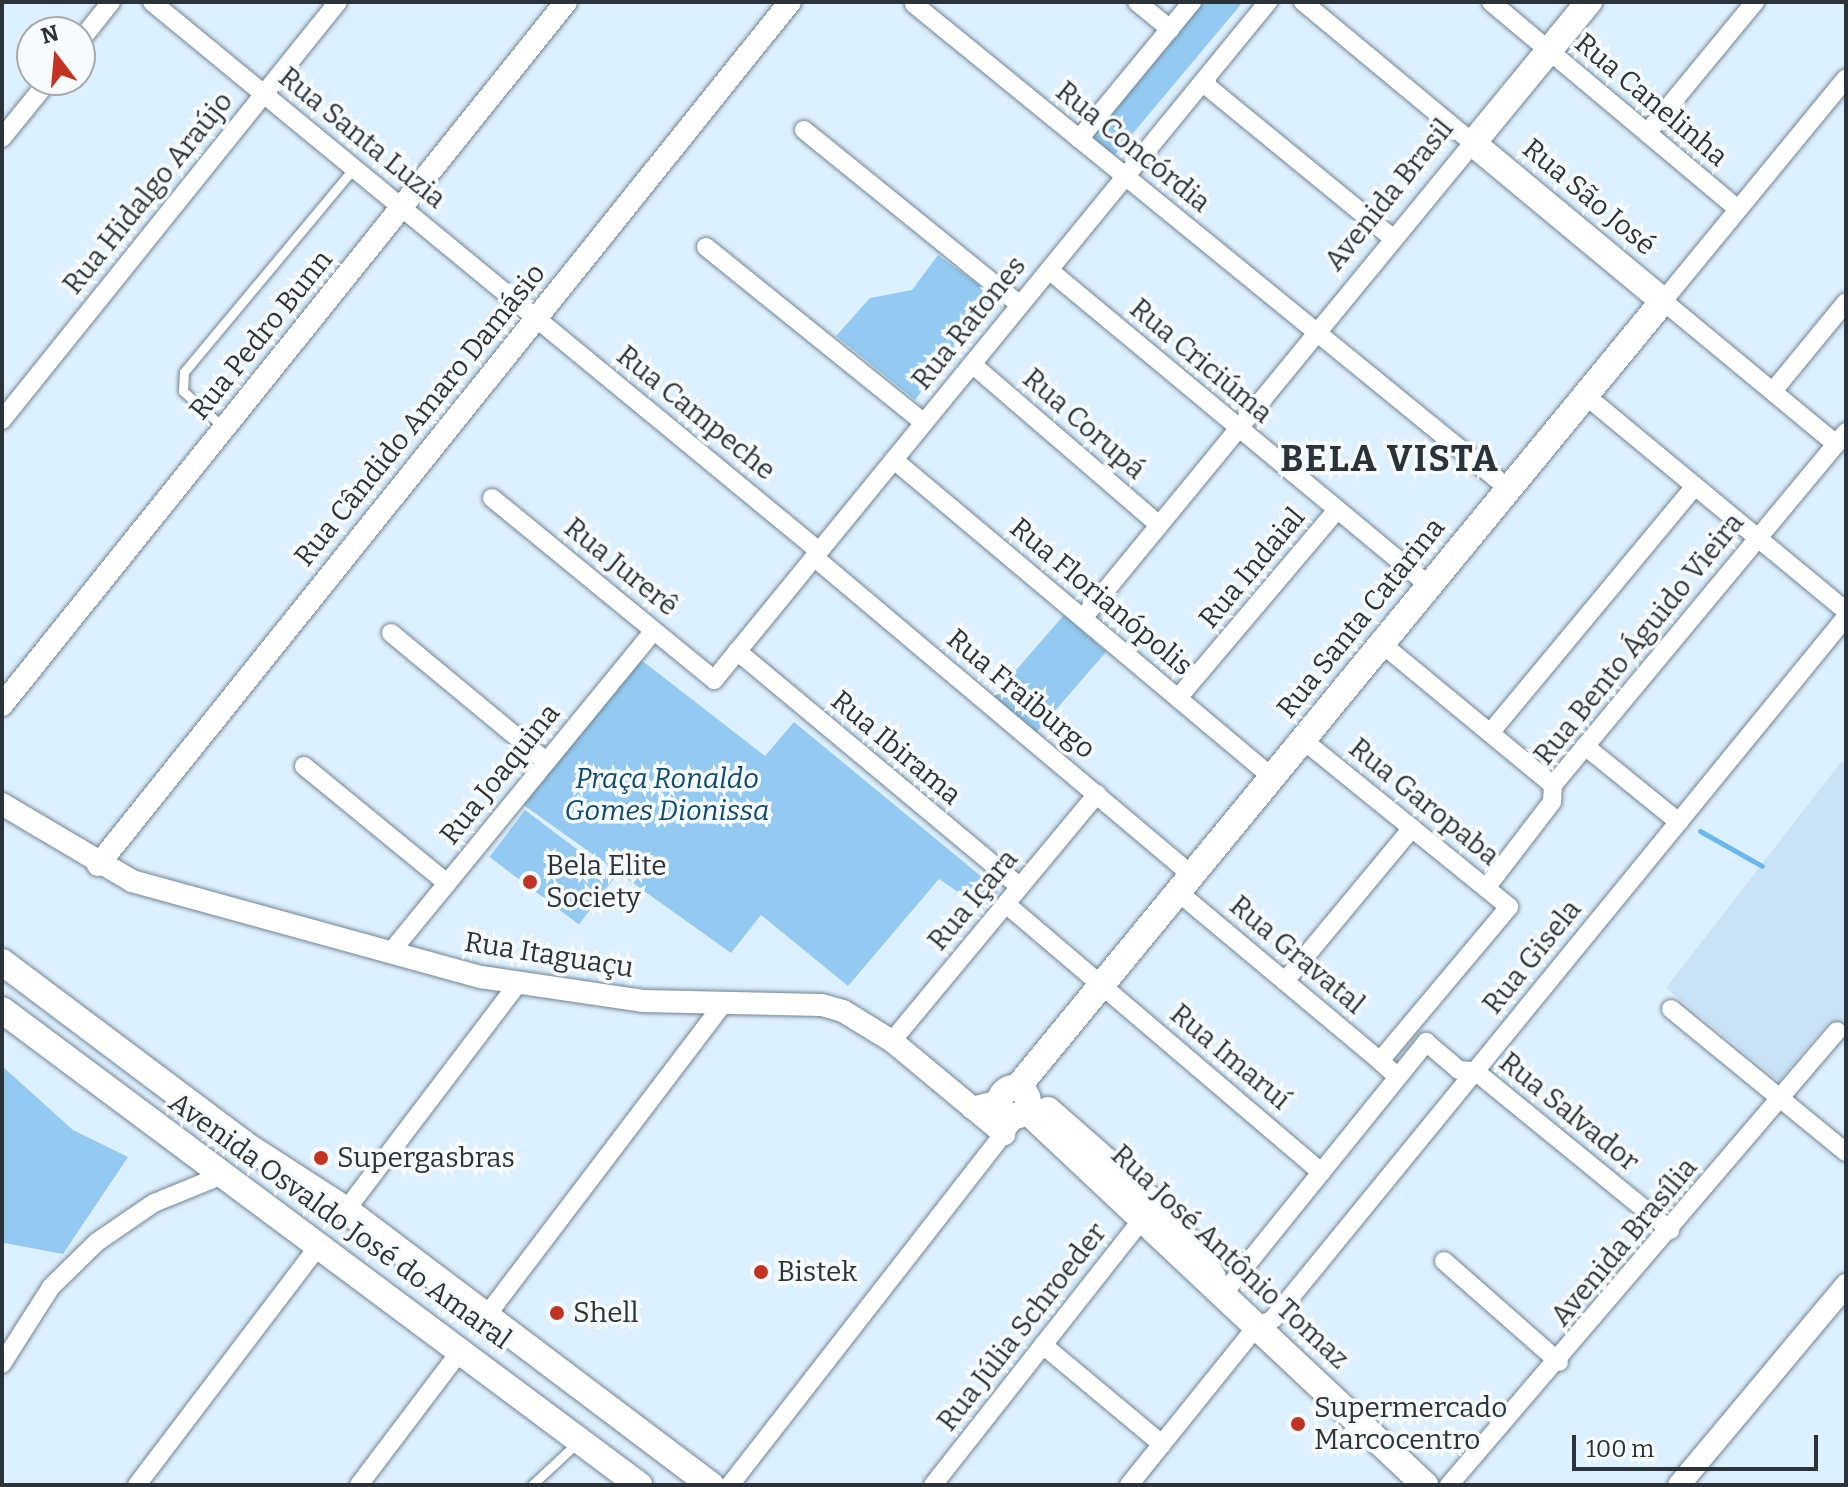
<!DOCTYPE html>
<meta charset="utf-8">
<style>
body{margin:0}
#map{position:relative;width:1848px;height:1487px;overflow:hidden;background:#ddf0ff;font-family:Bitter,serif}
div>[style]{position:absolute}
[style*='--x']{left:calc(var(--x)*1px);top:calc(var(--y)*1px);width:calc(var(--w)*1px);rotate:calc(var(--a)*1deg)}
.built>*{inset:0;background:#c9e2f5}
.green>*{inset:0;background:#94caf1;transform-origin:0 0}
.stream>*{height:5px;margin:-2.5px;padding:0 2.5px;transform-origin:2.5px;border-radius:2.5px;background:#6ab8ed}
.roads{filter:drop-shadow(0 0 2px #728490) drop-shadow(0 0 2px #728490)}
.service>*{height:9px;margin:-4.5px;padding:0 4.5px;transform-origin:4.5px;border-radius:4.5px;background:#fff}
.minor>*{height:18px;margin:-9px;padding:0 9px;transform-origin:9px;border-radius:9px;background:#fff}
.tertiary>*{height:22px;margin:-11px;padding:0 11px;transform-origin:11px;border-radius:11px;background:#fff}
.secondary>*{height:26px;margin:-13px;padding:0 13px;transform-origin:13px;border-radius:13px;background:#fff}
.secondary>.ring{margin:-13px;padding:0;box-sizing:content-box;background:none;border:26px solid #fff;border-radius:50%}
.dots>*{width:22px;height:22px;translate:-50% -50%;box-sizing:border-box;border:4px solid #f7fbfe;border-radius:50%}
span{translate:-50% -50%;white-space:nowrap;text-align:center;line-height:1.15;-webkit-text-stroke:7px #f7fbfe;paint-order:stroke}
.street-label{font-size:28px;color:#2b3338}
.park-label{font-size:28px;color:#0d4b6e;font-style:italic}
.poi-label{font-size:28px;color:#2b3338}
.left{translate:0 -50%;text-align:left}
.district-label{font-size:36px;color:#2b3338;font-weight:700;letter-spacing:2px}
.frame{position:absolute;inset:0;border:4px solid #2b3338;pointer-events:none}
.north{position:absolute;left:16px;top:16px;width:80px;height:80px;box-sizing:border-box;background:#f7fbfe;border:2px solid #a5abaf;border-radius:50%;rotate:344deg;font-size:22px;font-weight:700;line-height:32px;text-align:center;color:#2b3338}
.north::after{content:'';display:block;margin:auto;width:28px;height:36px;background:#c13424;clip-path:polygon(50% 0,100% 100%,50% 72%,0 100%)}
.scale{position:absolute;left:1572px;top:1435px;width:246px;height:36px;box-sizing:border-box;border:4px solid #2b3338;border-top:0;padding-left:10px;font-size:24px;line-height:28px;white-space:nowrap;color:#2b3338;-webkit-text-stroke:6px #f7fbfe;paint-order:stroke}
</style>
<div id="map">
<div class="built">
<i style="clip-path:polygon(1841px 762px,1846px 765px,1846px 1034px,1829px 1021px,1779px 1081px,1666px 988px)"></i>
</div>
<div class="green">
<i style="clip-path:polygon(1203px 2px,1243px 2px,1113px 157px,1090px 140px)"></i>
<i style="clip-path:polygon(938px 255px,993px 295px,915px 400px,836px 336px,870px 298px,912px 290px)"></i>
<i style="left:1064px;top:615px;width:56px;height:108px;rotate:41deg"></i>
<i style="clip-path:polygon(640px 659px,765px 756px,794px 722px,999px 891px,983px 909px,939px 879px,848px 986px,761px 915px,731px 953px,518px 801px)"></i>
<i style="left:525px;top:810px;width:112px;height:59px;rotate:37deg"></i>
<i style="clip-path:polygon(2px 1066px,73px 1130px,128px 1157px,63px 1254px,4px 1243px,2px 1257px)"></i>
</div>
<div class="stream">
<i style="--x:1700;--y:831;--w:71;--a:29.4"></i>
</div>
<div class="roads">
<div class="service">
<i style="--x:224;--y:428;--w:55;--a:-137.9"></i>
<i style="--x:183;--y:391;--w:19;--a:-87"></i>
<i style="--x:184;--y:372;--w:266;--a:-50.2"></i>
<i style="--x:532;--y:1485;--w:64;--a:-43.1"></i>
</div>
<div class="minor">
<i style="--x:152;--y:2;--w:864;--a:39.46"></i>
<i style="--x:1137;--y:2;--w:43;--a:39.3"></i>
<i style="--x:1491;--y:2;--w:322;--a:40"></i>
<i style="--x:914;--y:4;--w:768;--a:39.18"></i>
<i style="--x:80;--y:41;--w:50;--a:-51.5"></i>
<i style="--x:1206;--y:78;--w:9;--a:77"></i>
<i style="--x:1208;--y:87;--w:240;--a:39.3"></i>
<i style="--x:804;--y:130;--w:278;--a:39"></i>
<i style="--x:1647;--y:133;--w:170;--a:-50.5"></i>
<i style="--x:2;--y:138;--w:75;--a:-51"></i>
<i style="--x:1079;--y:139;--w:178;--a:-50.5"></i>
<i style="--x:706;--y:247;--w:280;--a:38.9"></i>
<i style="--x:1049;--y:270;--w:494;--a:39.7"></i>
<i style="--x:972;--y:364;--w:247;--a:40.7"></i>
<i style="--x:1773;--y:391;--w:115;--a:-50.6"></i>
<i style="--x:1585;--y:395;--w:339;--a:39.6"></i>
<i style="--x:2;--y:420;--w:536;--a:-51.21"></i>
<i style="--x:1836;--y:444;--w:224;--a:-140.4"></i>
<i style="--x:1663;--y:301;--w:288;--a:-50.6"></i>
<i style="--x:894;--y:460;--w:493;--a:40"></i>
<i style="--x:492;--y:498;--w:287;--a:39.3"></i>
<i style="--x:714;--y:680;--w:876;--a:-50.75"></i>
<i style="--x:814;--y:557;--w:494;--a:40.1"></i>
<i style="--x:1083;--y:618;--w:615;--a:-50.61"></i>
<i style="--x:1473;--y:143;--w:221;--a:-140.3"></i>
<i style="--x:391;--y:633;--w:201;--a:39.6"></i>
<i style="--x:1382;--y:644;--w:222;--a:39.5"></i>
<i style="--x:737;--y:651;--w:368;--a:39.8"></i>
<i style="--x:1178;--y:698;--w:246;--a:-49.8"></i>
<i style="--x:1490;--y:733;--w:321;--a:-50.3"></i>
<i style="--x:1303;--y:740;--w:265;--a:39"></i>
<i style="--x:1509;--y:907;--w:201;--a:130"></i>
<i style="--x:1380;--y:1061;--w:24;--a:42"></i>
<i style="--x:1585;--y:746;--w:121;--a:39"></i>
<i style="--x:304;--y:766;--w:185;--a:39.3"></i>
<i style="--x:1486;--y:888;--w:108;--a:-52.5"></i>
<i style="--x:1552;--y:802;--w:17;--a:-87"></i>
<i style="--x:1553;--y:785;--w:459;--a:-50.3"></i>
<i style="--x:1178;--y:892;--w:263;--a:39.9"></i>
<i style="--x:1006;--y:904;--w:414;--a:40.4"></i>
<i style="--x:390;--y:953;--w:416;--a:-50.7"></i>
<i style="--x:1285;--y:981;--w:199;--a:-50.3"></i>
<i style="--x:1671;--y:1009;--w:226;--a:39.3"></i>
<i style="--x:892;--y:1041;--w:321;--a:-50.3"></i>
<i style="--x:346;--y:1210;--w:283;--a:-52.8"></i>
<i style="--x:1444;--y:1261;--w:153;--a:41.3"></i>
<i style="--x:1223;--y:1294;--w:324;--a:-51.1"></i>
<i style="--x:1426;--y:1042;--w:43;--a:40.3"></i>
<i style="--x:1459;--y:1070;--w:16;--a:4"></i>
<i style="--x:1475;--y:1071;--w:252;--a:39.2"></i>
<i style="--x:487;--y:1315;--w:389;--a:-52.8"></i>
<i style="--x:1043;--y:1345;--w:155;--a:39.8"></i>
<i style="--x:2;--y:1364;--w:91;--a:-57.5"></i>
<i style="--x:51;--y:1287;--w:64;--a:-44.4"></i>
<i style="--x:97;--y:1242;--w:69;--a:-34.4"></i>
<i style="--x:154;--y:1203;--w:77;--a:-22.2"></i>
<i style="--x:137;--y:1485;--w:301;--a:-52.8"></i>
<i style="--x:359;--y:1485;--w:171;--a:-52.9"></i>
<i style="--x:730;--y:1485;--w:469;--a:-52.1"></i>
<i style="--x:933;--y:1485;--w:349;--a:-51.8"></i>
<i style="--x:1129;--y:1485;--w:204;--a:-51.2"></i>
<i style="--x:1257;--y:1326;--w:16;--a:-22"></i>
<i style="--x:1272;--y:1320;--w:908;--a:-50.77"></i>
<i style="--x:1449;--y:1485;--w:597;--a:-49.48"></i>
</div>
<div class="tertiary">
<i style="--x:2;--y:705;--w:901;--a:-51.26"></i>
<i style="--x:2;--y:804;--w:151;--a:30.6"></i>
<i style="--x:132;--y:881;--w:362;--a:15.4"></i>
<i style="--x:481;--y:977;--w:165;--a:8.4"></i>
<i style="--x:644;--y:1001;--w:178;--a:1.3"></i>
<i style="--x:822;--y:1005;--w:22;--a:16"></i>
<i style="--x:843;--y:1011;--w:57;--a:31.5"></i>
<i style="--x:892;--y:1041;--w:146;--a:39.7"></i>
<i style="--x:98;--y:865;--w:1106;--a:-51.28"></i>
<i style="--x:972;--y:1108;--w:29;--a:-14"></i>
<i style="--x:1679;--y:1485;--w:261;--a:-50.1"></i>
</div>
<div class="secondary">
<i style="--x:2;--y:962;--w:303;--a:36.9"></i>
<i style="--x:244;--y:1144;--w:121;--a:32.9"></i>
<i style="--x:346;--y:1210;--w:457;--a:37"></i>
<i style="--x:2;--y:1010;--w:795;--a:36.71"></i>
<i class="ring" style="left:1000px;top:1088px;width:2px;height:2px"></i>
<i style="--x:1017;--y:1088;--w:1018;--a:-50.62"></i>
<i style="--x:1663;--y:301;--w:247;--a:-140.3"></i>
<i style="--x:1473;--y:143;--w:183;--a:-50.6"></i>
<i style="--x:1026;--y:1110;--w:548;--a:43.22"></i>
<i style="--x:1048;--y:1110;--w:164;--a:41.3"></i>
<i style="--x:1171;--y:1218;--w:72;--a:54.6"></i>
</div>
</div>
<div class="dots">
<i style="left:530px;top:882px;background:#c13424"></i>
<i style="left:321px;top:1158px;background:#c13424"></i>
<i style="left:761px;top:1272px;background:#c13424"></i>
<i style="left:557px;top:1313px;background:#c13424"></i>
<i style="left:1298px;top:1424px;background:#c13424"></i>
</div>
<div class="street-label">
<span style="left:1651px;top:100px;rotate:40deg">Rua Canelinha</span>
<span style="left:362px;top:138px;rotate:39deg">Rua Santa Luzia</span>
<span style="left:1133px;top:147px;rotate:39deg">Rua Concórdia</span>
<span style="left:148px;top:193px;rotate:-51deg">Rua Hidalgo Araújo</span>
<span style="left:1389px;top:195px;rotate:-51deg">Avenida Brasil</span>
<span style="left:1589px;top:197px;rotate:40deg">Rua São José</span>
<span style="left:969px;top:323px;rotate:-51deg">Rua Ratones</span>
<span style="left:261px;top:335px;rotate:-51deg">Rua Pedro Bunn</span>
<span style="left:1201px;top:361px;rotate:40deg">Rua Criciúma</span>
<span style="left:696px;top:413px;rotate:39deg">Rua Campeche</span>
<span style="left:420px;top:415px;rotate:-51deg">Rua Cândido Amaro Damásio</span>
<span style="left:1084px;top:424px;rotate:41deg">Rua Corupá</span>
<span style="left:621px;top:567px;rotate:39deg">Rua Jurerê</span>
<span style="left:1252px;top:568px;rotate:-50deg">Rua Indaial</span>
<span style="left:1101px;top:597px;rotate:40deg">Rua Florianópolis</span>
<span style="left:1361px;top:618px;rotate:-51deg">Rua Santa Catarina</span>
<span style="left:1639px;top:639px;rotate:-51deg">Rua Bento Águido Vieira</span>
<span style="left:1021px;top:694px;rotate:40deg">Rua Fraiburgo</span>
<span style="left:896px;top:748px;rotate:40deg">Rua Ibirama</span>
<span style="left:500px;top:774px;rotate:-51deg">Rua Joaquina</span>
<span style="left:1424px;top:802px;rotate:39deg">Rua Garopaba</span>
<span style="left:973px;top:900px;rotate:-50deg">Rua Içara</span>
<span style="left:549px;top:955px;rotate:9deg">Rua Itaguaçu</span>
<span style="left:1297px;top:955px;rotate:40deg">Rua Gravatal</span>
<span style="left:1532px;top:957px;rotate:-51deg">Rua Gisela</span>
<span style="left:1230px;top:1057px;rotate:40deg">Rua Imaruí</span>
<span style="left:1569px;top:1112px;rotate:39deg">Rua Salvador</span>
<span style="left:340px;top:1221px;rotate:36deg">Avenida Osvaldo José do Amaral</span>
<span style="left:1624px;top:1242px;rotate:-50deg">Avenida Brasília</span>
<span style="left:1230px;top:1257px;rotate:43deg">Rua José Antônio Tomaz</span>
<span style="left:1022px;top:1327px;rotate:-52deg">Rua Júlia Schroeder</span>
</div>
<div class="park-label">
<span style="left:667px;top:795px">Praça Ronaldo<br>Gomes Dionissa</span>
</div>
<div class="poi-label">
<span class="left" style="left:546px;top:882px">Bela Elite<br>Society</span>
<span class="left" style="left:337px;top:1158px">Supergasbras</span>
<span class="left" style="left:777px;top:1272px">Bistek</span>
<span class="left" style="left:573px;top:1313px">Shell</span>
<span class="left" style="left:1314px;top:1424px">Supermercado<br>Marcocentro</span>
</div>
<div class="district-label">
<span style="left:1390px;top:460px">BELA VISTA</span>
</div>
<div class="frame"></div>
<div class="north">N</div>
<div class="scale">100 m</div>
</div>
